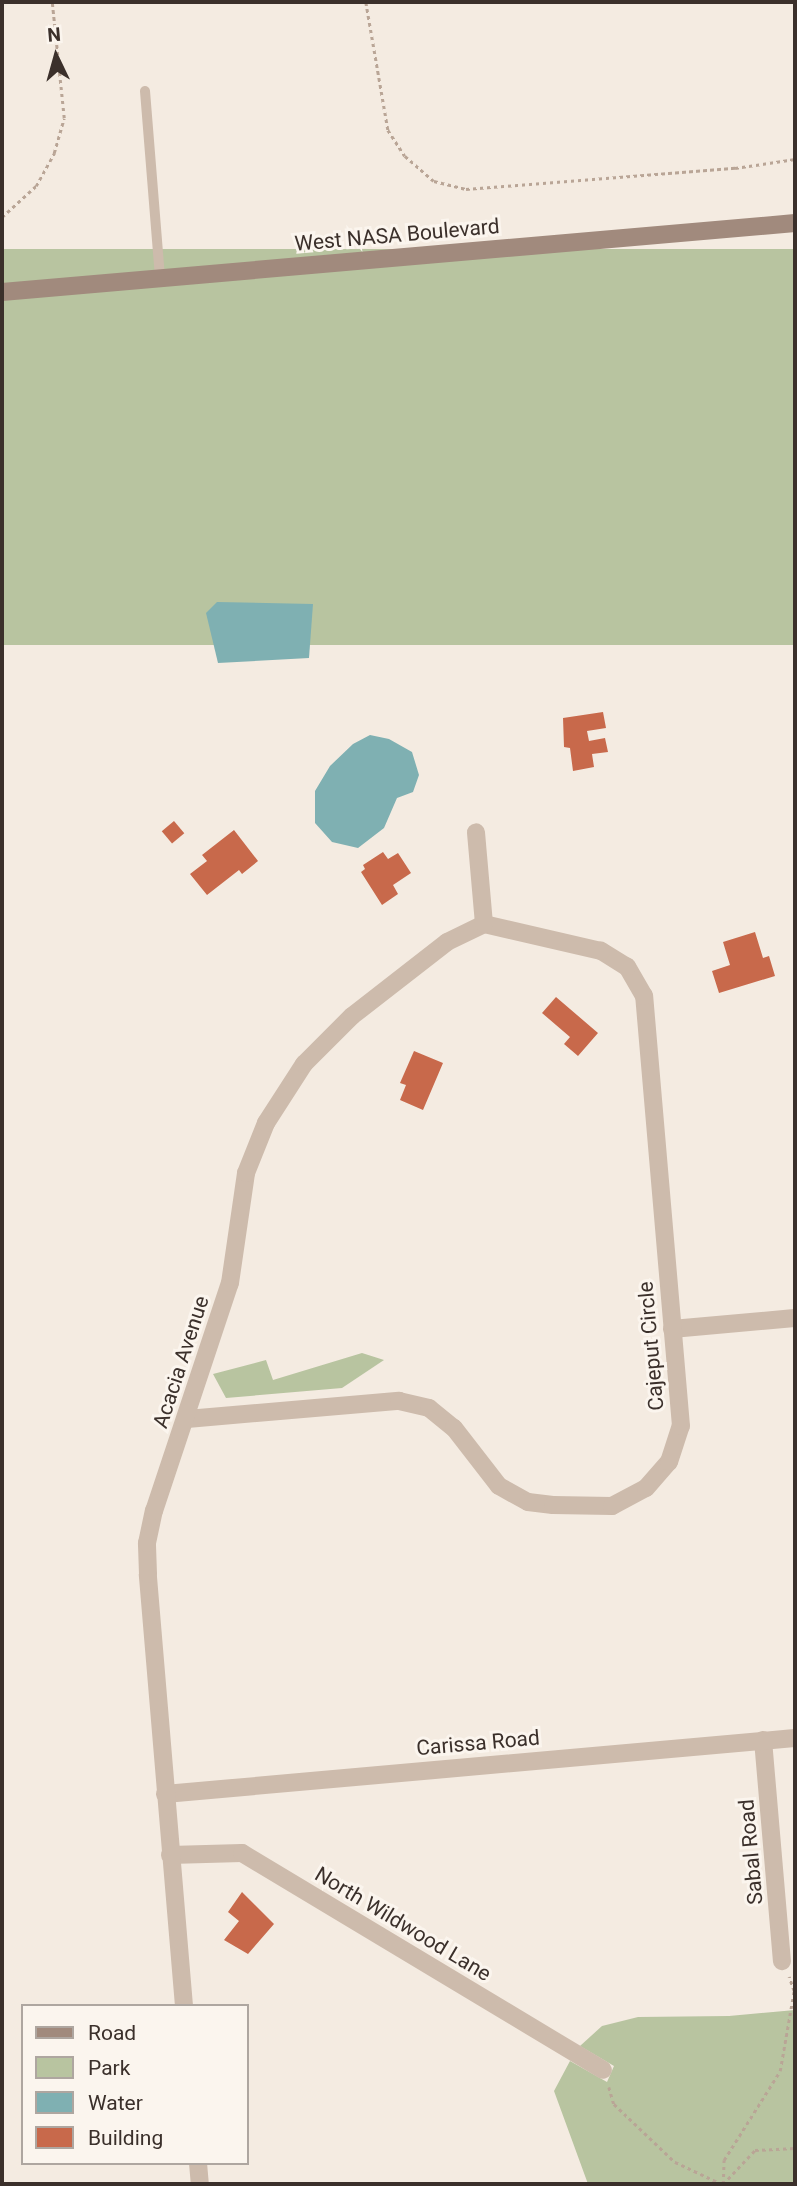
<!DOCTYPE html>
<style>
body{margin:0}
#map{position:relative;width:797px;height:2186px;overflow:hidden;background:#f4ebe1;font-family:Roboto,sans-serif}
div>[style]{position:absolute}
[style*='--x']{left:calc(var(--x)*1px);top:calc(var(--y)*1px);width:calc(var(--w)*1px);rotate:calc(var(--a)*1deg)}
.green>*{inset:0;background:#b8c4a0;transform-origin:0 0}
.water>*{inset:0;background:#7fb0b2}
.building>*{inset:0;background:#c8694b;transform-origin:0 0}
.path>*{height:2.5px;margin-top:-1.25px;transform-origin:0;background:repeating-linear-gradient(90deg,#b9a596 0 3.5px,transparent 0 7px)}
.lane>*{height:10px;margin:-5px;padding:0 5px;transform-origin:5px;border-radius:5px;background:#cdbbac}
.street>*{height:18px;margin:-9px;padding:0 9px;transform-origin:9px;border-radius:9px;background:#cdbbac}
.secondary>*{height:18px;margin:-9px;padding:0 9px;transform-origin:9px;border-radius:9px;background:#a18a7d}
span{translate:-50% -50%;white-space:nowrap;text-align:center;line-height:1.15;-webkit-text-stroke:6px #fbf5ee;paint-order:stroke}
.street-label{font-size:21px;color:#3b302b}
.frame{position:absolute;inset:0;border:4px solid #3b302b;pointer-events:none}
.legend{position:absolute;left:21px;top:2004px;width:228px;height:161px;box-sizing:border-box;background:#fbf5ee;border:2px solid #aea6a0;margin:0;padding:9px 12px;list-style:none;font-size:21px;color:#3b302b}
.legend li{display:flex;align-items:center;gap:14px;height:35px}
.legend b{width:35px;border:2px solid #aea6a0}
.north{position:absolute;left:21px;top:21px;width:70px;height:70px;-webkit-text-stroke:5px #fbf5ee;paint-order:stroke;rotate:355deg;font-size:19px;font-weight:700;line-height:28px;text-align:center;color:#3b302b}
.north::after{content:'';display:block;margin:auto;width:24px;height:32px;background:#3b302b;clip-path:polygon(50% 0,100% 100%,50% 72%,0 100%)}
</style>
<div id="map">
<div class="green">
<i style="left:795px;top:249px;width:396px;height:797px;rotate:90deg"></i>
<i style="clip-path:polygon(362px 1353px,384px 1360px,342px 1388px,226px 1398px,213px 1374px,266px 1360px,273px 1380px)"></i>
<i style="clip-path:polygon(795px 2010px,795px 2184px,588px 2184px,554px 2091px,570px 2061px,607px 2082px,614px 2066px,580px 2046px,602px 2026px,638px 2017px,729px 2016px)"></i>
</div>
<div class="water">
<i style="clip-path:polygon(217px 602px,313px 604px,309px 658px,218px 663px,206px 613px)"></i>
<i style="clip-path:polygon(370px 735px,389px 739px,412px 752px,419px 775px,413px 792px,397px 798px,384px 828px,358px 848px,332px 842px,315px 823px,315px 791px,330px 766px,353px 744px)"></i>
</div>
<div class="building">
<i style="clip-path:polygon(603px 712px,606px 728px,587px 731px,589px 741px,605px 738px,608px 752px,592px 754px,594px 767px,573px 771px,570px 748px,564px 747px,563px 718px)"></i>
<i style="left:174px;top:821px;width:16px;height:16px;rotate:50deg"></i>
<i style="clip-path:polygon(234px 830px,258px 861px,242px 874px,239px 870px,207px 895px,190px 874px,207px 861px,202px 855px)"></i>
<i style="clip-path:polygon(383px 852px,388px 859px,398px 853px,411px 873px,393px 885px,398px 894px,382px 905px,361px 872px,365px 869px,363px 865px)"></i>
<i style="clip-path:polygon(755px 932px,763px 958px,769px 956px,775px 976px,719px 993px,712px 971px,730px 965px,723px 942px)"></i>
<i style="clip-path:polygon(556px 997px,598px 1033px,578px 1056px,564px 1044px,570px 1037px,542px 1013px)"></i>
<i style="clip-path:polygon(414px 1051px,443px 1063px,423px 1110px,400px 1100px,406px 1085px,400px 1083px)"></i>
<i style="clip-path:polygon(242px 1892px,274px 1924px,248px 1954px,224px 1940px,239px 1921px,228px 1912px)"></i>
</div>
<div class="path">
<i style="--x:366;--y:2;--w:130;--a:80.2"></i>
<i style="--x:388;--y:130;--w:31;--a:57"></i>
<i style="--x:405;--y:156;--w:38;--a:41"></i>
<i style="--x:434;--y:181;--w:33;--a:14"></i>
<i style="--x:466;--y:189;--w:270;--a:-4.5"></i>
<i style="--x:735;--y:168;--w:61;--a:-8.5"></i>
<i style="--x:2;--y:217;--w:46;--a:-42.4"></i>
<i style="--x:36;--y:186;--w:38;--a:-61"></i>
<i style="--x:54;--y:153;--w:36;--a:-74"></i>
<i style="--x:64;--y:118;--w:117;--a:-95.9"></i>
<i style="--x:609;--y:2087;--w:18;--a:74"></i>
<i style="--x:614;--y:2104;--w:84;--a:43.6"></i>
<i style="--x:675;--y:2162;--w:52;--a:25.1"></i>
<i style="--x:723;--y:2184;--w:24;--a:-88"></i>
<i style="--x:724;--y:2160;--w:105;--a:-57.8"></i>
<i style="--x:780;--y:2071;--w:81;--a:-80.1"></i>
<i style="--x:794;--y:1991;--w:15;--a:-110"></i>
<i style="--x:723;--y:2184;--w:47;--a:-46.7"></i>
<i style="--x:755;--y:2150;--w:40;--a:-2.9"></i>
</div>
<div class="lane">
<i style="--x:145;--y:91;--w:188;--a:85.4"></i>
</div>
<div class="street">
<i style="--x:672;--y:1329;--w:123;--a:-5.1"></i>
<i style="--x:187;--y:1419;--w:213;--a:-4.9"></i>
<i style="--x:399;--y:1401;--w:31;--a:13"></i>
<i style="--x:429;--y:1408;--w:32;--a:39"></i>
<i style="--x:454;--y:1428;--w:73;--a:52.2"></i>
<i style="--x:499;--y:1486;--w:33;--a:29"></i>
<i style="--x:528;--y:1502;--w:25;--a:7"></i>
<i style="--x:553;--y:1505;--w:59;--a:1"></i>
<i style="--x:612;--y:1506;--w:38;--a:-28"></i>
<i style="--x:646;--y:1488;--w:35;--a:-49"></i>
<i style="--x:669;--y:1462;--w:38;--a:-72"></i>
<i style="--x:681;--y:1426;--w:432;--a:-94.9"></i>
<i style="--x:644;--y:996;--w:34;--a:-120"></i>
<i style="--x:627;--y:967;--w:31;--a:-148"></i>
<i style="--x:601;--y:951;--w:120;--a:-167"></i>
<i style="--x:763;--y:1740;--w:222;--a:85.1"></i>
<i style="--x:165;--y:1794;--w:632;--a:-5.08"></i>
<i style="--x:170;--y:1855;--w:72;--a:-1.6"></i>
<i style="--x:242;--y:1853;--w:421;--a:31"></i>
<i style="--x:184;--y:2006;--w:433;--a:-94.8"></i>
<i style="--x:148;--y:1574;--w:31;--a:-92"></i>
<i style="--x:147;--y:1543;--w:33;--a:-78"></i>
<i style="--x:154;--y:1511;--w:240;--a:-71.6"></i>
<i style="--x:230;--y:1283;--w:111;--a:-81.7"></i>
<i style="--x:246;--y:1173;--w:54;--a:-68.2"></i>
<i style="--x:266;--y:1123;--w:70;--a:-57.2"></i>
<i style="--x:304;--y:1064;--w:68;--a:-45"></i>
<i style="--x:352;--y:1016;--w:120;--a:-37.9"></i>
<i style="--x:447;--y:942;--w:41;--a:-25.9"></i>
<i style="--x:484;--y:924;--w:92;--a:-95"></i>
<i style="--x:198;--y:2163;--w:21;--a:85"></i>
</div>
<div class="secondary">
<i style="--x:2;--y:292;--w:796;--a:-4.97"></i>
</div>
<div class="street-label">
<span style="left:397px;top:235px;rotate:-5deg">West NASA Boulevard</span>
<span style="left:651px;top:1346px;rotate:-95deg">Cajeput Circle</span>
<span style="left:181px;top:1362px;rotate:-72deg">Acacia Avenue</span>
<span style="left:478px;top:1743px;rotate:-5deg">Carissa Road</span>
<span style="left:751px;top:1852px;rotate:-95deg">Sabal Road</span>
<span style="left:403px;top:1924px;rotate:31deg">North Wildwood Lane</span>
</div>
<div class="frame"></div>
<ul class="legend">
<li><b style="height:9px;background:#a18a7d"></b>Road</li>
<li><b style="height:19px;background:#b8c4a0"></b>Park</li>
<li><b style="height:19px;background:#7fb0b2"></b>Water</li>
<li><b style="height:19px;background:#c8694b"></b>Building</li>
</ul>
<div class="north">N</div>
</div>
